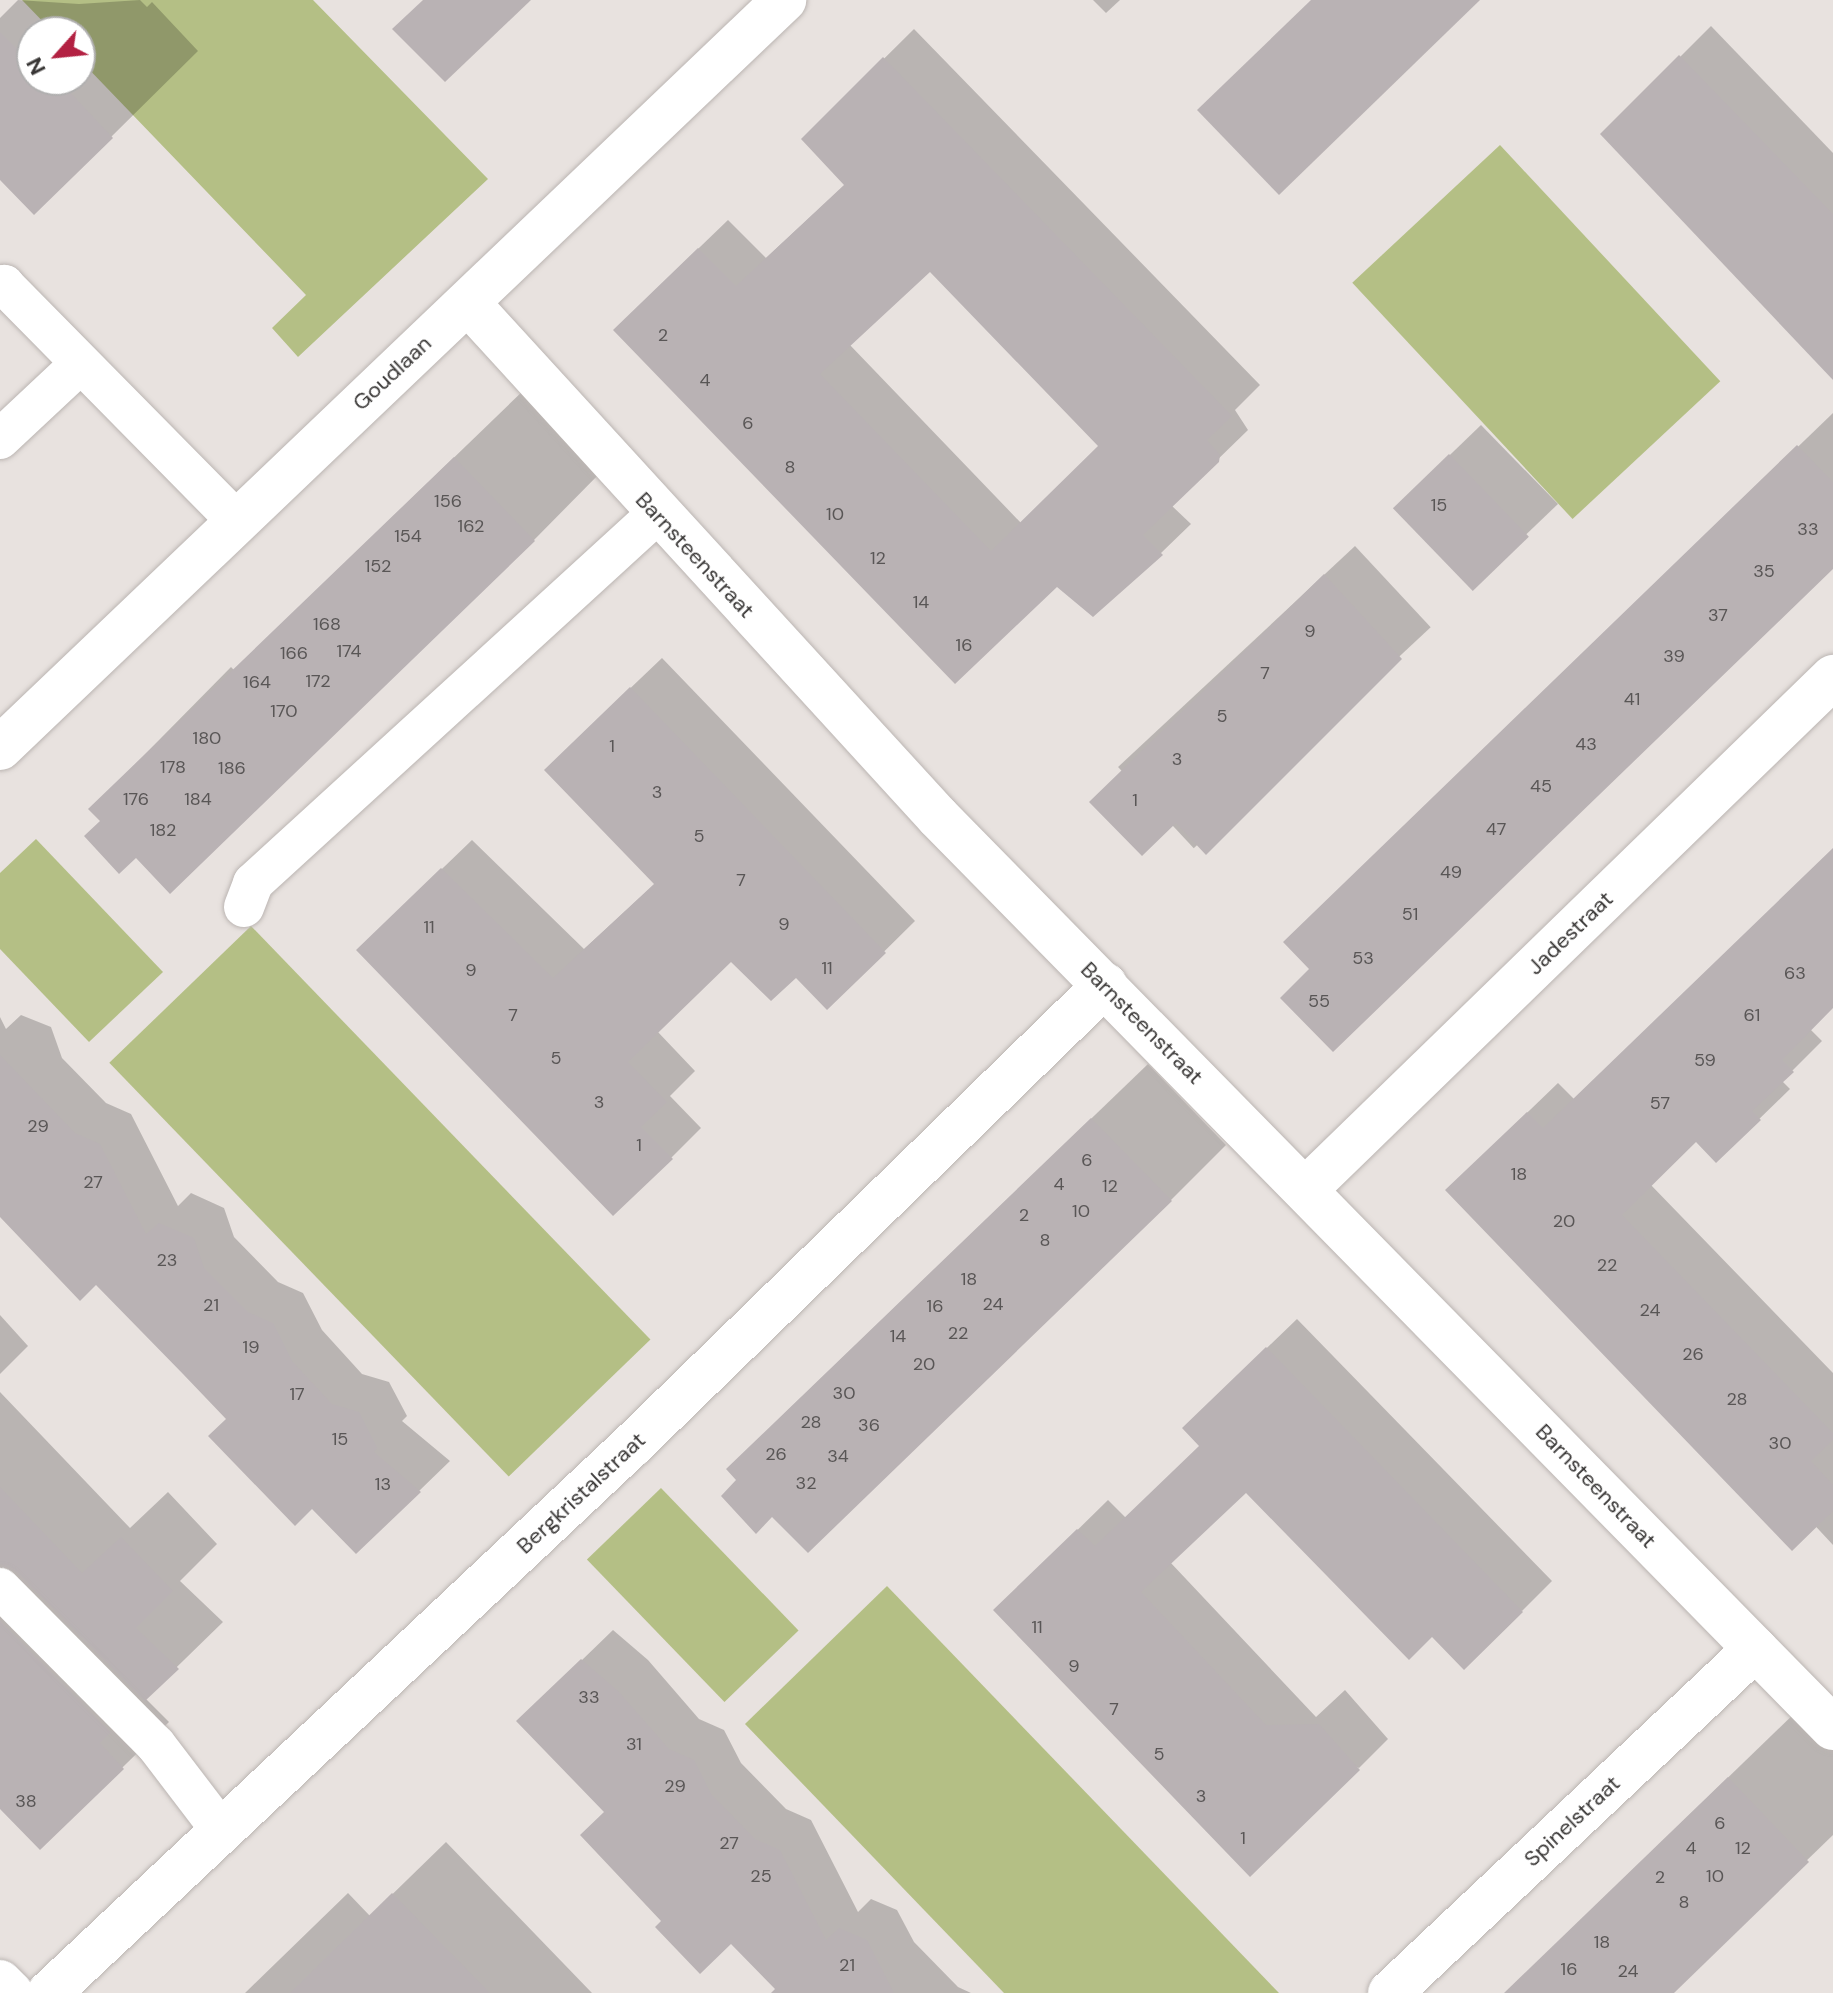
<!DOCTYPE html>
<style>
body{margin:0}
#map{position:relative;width:1833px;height:1993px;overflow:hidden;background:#e8e2df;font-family:"DM Sans",sans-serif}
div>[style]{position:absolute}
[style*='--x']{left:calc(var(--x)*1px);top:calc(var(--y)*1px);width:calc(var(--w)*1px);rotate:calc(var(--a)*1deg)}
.green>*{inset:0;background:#b4bf85;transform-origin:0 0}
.shadow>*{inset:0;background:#0003;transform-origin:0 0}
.building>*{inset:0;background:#b9b2b4;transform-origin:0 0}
.roads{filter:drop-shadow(0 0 2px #bbb5b2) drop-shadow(0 0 2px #bbb5b2)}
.service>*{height:40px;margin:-20px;padding:0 20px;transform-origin:20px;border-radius:20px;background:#fff}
.minor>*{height:44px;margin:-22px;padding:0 22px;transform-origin:22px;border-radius:22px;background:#fff}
.tertiary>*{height:44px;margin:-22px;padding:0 22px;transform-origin:22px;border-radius:22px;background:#fff}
span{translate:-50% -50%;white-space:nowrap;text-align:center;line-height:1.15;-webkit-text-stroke:8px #fff;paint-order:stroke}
.number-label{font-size:18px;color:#595656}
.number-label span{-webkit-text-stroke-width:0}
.street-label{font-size:22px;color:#393736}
.north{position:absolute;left:16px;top:16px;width:80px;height:80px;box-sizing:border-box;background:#fff;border:2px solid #b0afaf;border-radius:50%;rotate:243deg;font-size:22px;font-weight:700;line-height:32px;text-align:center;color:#393736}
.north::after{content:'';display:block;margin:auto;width:28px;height:36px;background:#b32142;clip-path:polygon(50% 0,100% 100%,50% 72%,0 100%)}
</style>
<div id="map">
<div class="green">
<i style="clip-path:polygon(22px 0,313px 0,488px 179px,298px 357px,272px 328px,306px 295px,80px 60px,80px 32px,53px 32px)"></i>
<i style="left:1500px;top:145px;width:323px;height:202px;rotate:47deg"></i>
<i style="clip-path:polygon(36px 839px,163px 972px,89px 1042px,0 949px,0 873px)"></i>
<i style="left:251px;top:926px;width:575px;height:197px;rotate:46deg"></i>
<i style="left:661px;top:1488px;width:198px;height:103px;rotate:46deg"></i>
<i style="clip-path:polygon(887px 1586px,1279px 1993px,1004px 1993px,745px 1724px)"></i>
</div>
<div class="shadow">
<i style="clip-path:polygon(evenodd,18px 0,79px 4px,140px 0,147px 7px,152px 2px,198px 51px,111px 137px,0 178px,0 18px,18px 0,32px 32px,80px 32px,80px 80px,32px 80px,32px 32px)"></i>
<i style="clip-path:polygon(1093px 0,1120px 0,1106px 13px)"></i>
<i style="clip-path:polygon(1711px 26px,1833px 153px,1833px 378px,1603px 134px)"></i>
<i style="clip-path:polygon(evenodd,914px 29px,1260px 385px,1235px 410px,1248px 430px,1171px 505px,1191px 524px,1161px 553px,1093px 614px,1057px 584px,955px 681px,645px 300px,728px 220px,766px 258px,846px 184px,803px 139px,914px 29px,930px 270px,1101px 446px,1021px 523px,849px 344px,930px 270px)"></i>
<i style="clip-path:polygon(527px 387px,605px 468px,534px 540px,136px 855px,91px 809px,231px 667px,234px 670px)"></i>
<i style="clip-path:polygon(1833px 413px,1833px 567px,1312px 969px,1316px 912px)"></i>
<i style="clip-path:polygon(1481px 425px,1558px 504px,1471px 587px,1426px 478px)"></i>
<i style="left:1355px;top:546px;width:111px;height:324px;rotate:47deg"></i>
<i style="clip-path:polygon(662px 658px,915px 921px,827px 1008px,796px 975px,731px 959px,657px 1031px,695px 1071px,670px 1096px,701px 1128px,671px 1158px,389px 920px,472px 840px,584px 949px,656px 883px,576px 740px)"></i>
<i style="clip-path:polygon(1833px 850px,1833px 1006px,1810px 1029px,1822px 1041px,1782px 1081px,1790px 1089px,1717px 1160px,1696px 1139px,1650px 1184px,1833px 1373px,1833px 1545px,1477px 1161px,1558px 1083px,1574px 1099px)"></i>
<i style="clip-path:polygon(21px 1015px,51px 1027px,62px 1058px,106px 1103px,131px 1114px,178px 1206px,191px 1193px,224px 1208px,234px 1237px,278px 1282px,303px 1293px,322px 1330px,362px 1374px,389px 1382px,407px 1416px,402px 1421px,450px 1461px,419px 1491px,228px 1419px,96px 1282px,0 1214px,0 1017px,6px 1029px)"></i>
<i style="clip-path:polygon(1148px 1064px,1226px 1145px,1171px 1200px,739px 1480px,784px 1414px)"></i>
<i style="clip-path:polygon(0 1315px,28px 1346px,0 1374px)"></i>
<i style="clip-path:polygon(1297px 1319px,1552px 1581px,1522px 1611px,1246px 1491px,1170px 1562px,1316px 1717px,1345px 1690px,1388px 1739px,1359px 1768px,996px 1610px,1108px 1500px,1126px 1518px,1201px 1446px,1215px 1398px)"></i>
<i style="clip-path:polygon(0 1392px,130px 1528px,168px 1492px,217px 1544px,180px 1581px,223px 1622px,145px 1698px,169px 1722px,40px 1848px,0 1806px)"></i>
<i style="clip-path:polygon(613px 1630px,648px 1660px,699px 1719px,724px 1730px,741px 1763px,786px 1809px,811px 1820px,858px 1912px,871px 1899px,897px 1910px,914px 1942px,958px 1987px,971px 1993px,781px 1993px,731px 1941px,664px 1921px,550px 1691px)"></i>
<i style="clip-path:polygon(1801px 1707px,1833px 1740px,1833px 1835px,1670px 1993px,1505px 1993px)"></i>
<i style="clip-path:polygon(446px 1842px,592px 1993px,245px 1993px,348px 1893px,370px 1916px)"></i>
</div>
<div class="building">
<i style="clip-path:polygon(423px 0,531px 0,445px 82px,392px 29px)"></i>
<i style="clip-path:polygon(1311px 0,1480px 0,1279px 195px,1197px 110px)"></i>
<i style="clip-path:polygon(0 32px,32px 64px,32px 80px,48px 80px,60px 92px,65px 87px,113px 138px,34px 215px,0 180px)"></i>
<i style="clip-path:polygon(1679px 55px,1833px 214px,1833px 380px,1600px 134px)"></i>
<i style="clip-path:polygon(evenodd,883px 57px,1232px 416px,1207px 440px,1220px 455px,1219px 462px,1143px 535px,1163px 555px,1093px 617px,1057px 587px,955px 684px,613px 330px,698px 248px,736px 286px,844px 185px,801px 139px,883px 57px,930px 272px,1098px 446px,991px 551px,820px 374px,930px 272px)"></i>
<i style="clip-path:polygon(1797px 445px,1833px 482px,1833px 569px,1333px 1052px,1280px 998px,1309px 969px,1283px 942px)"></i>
<i style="left:1449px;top:454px;width:115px;height:78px;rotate:46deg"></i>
<i style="clip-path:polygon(454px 457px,535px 541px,170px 894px,136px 858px,119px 874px,84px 836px,100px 821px,88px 809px)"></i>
<i style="clip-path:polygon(1324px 574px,1402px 659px,1206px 855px,1176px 823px,1142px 856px,1089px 802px)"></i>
<i style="clip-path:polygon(630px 687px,886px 953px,827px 1010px,796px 978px,771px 1001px,731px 962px,628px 1062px,667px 1102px,641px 1127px,673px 1159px,613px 1216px,356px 950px,441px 868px,553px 978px,654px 884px,544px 770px)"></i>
<i style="clip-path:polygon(1833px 848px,1833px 1008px,1782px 1060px,1794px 1072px,1752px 1111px,1761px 1120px,1716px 1163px,1696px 1142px,1622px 1215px,1833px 1433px,1833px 1440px,1811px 1461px,1833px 1485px,1833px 1511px,1792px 1551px,1445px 1190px,1527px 1112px,1543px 1128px)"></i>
<i style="clip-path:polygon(0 1055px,75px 1133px,100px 1144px,146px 1234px,159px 1223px,194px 1238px,204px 1268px,248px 1312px,273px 1323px,292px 1361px,332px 1404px,359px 1412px,377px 1448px,374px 1452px,421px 1492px,356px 1554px,312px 1509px,295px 1526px,208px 1436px,226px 1419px,183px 1374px,96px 1285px,80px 1301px,0 1217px)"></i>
<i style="clip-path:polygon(1091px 1118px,1172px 1201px,808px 1553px,772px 1517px,756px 1534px,721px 1496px,736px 1480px,726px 1469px)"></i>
<i style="clip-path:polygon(1266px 1347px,1523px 1612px,1464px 1670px,1432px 1637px,1409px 1660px,1246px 1493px,1141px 1592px,1266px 1725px,1319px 1724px,1360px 1770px,1250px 1877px,993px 1610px,1077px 1529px,1095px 1546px,1199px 1446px,1182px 1428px)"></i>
<i style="clip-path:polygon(0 1487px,82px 1573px,121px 1537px,173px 1591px,136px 1628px,179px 1669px,145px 1701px,16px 1572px,0 1566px)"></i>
<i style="clip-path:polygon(0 1621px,111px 1732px,100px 1743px,124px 1769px,40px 1850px,0 1809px)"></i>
<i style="clip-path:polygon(581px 1659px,618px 1691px,669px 1749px,694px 1760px,711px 1794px,755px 1839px,780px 1850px,826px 1940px,839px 1928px,867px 1940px,894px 1993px,771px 1993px,775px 1989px,731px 1944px,700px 1974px,655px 1927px,661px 1921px,580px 1835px,604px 1812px,516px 1721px)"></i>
<i style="clip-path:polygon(1728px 1777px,1809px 1862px,1674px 1993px,1504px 1993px)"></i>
<i style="clip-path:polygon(392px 1893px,490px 1993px,290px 1993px)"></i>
</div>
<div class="roads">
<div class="service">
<i style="--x:0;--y:289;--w:6;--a:-45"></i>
<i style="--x:4;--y:285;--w:330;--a:45.4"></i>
<i style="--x:0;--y:439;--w:108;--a:-43.1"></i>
<i style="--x:244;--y:907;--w:26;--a:-69"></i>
<i style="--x:253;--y:883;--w:547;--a:-42.41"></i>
<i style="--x:0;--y:1588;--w:221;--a:45.2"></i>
<i style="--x:156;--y:1745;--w:106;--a:52.7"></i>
</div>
<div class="minor">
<i style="--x:468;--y:303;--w:696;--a:47.56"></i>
<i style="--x:938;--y:817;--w:1277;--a:45.51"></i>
<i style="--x:1306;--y:1189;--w:735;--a:-44.17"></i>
<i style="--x:0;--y:1982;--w:16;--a:45"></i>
<i style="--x:49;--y:1993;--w:800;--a:-43.23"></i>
<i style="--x:632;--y:1445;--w:660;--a:-44.2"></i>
<i style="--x:1390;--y:1993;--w:502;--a:-43.3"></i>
</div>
<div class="tertiary">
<i style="--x:0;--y:748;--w:1084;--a:-43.65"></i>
</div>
</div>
<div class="number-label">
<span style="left:663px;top:335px">2</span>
<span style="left:705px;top:380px">4</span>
<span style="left:748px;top:423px">6</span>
<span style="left:790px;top:467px">8</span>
<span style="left:448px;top:501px">156</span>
<span style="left:1439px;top:505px">15</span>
<span style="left:835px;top:514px">10</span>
<span style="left:471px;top:526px">162</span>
<span style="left:1808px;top:529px">33</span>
<span style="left:408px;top:536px">154</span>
<span style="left:878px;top:558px">12</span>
<span style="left:378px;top:566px">152</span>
<span style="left:1764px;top:571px">35</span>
<span style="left:921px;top:602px">14</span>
<span style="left:1718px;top:615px">37</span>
<span style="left:327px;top:624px">168</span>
<span style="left:1310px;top:631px">9</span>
<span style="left:964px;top:645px">16</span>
<span style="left:349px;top:651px">174</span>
<span style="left:294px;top:653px">166</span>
<span style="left:1674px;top:656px">39</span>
<span style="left:1265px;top:673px">7</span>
<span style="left:318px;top:681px">172</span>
<span style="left:257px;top:682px">164</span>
<span style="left:1632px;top:699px">41</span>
<span style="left:284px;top:711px">170</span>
<span style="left:1222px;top:716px">5</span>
<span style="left:207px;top:738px">180</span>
<span style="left:1586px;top:744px">43</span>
<span style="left:612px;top:746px">1</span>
<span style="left:1177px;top:759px">3</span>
<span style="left:173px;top:767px">178</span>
<span style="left:232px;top:768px">186</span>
<span style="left:1541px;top:786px">45</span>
<span style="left:657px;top:792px">3</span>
<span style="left:136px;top:799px">176</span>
<span style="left:198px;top:799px">184</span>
<span style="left:1135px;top:800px">1</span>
<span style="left:1496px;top:829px">47</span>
<span style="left:163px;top:830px">182</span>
<span style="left:699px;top:836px">5</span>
<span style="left:1451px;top:872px">49</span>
<span style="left:741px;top:880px">7</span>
<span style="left:1410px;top:914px">51</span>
<span style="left:784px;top:924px">9</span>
<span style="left:429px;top:927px">11</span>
<span style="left:1363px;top:958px">53</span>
<span style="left:827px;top:968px">11</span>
<span style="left:471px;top:970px">9</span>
<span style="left:1795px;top:973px">63</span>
<span style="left:1319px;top:1001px">55</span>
<span style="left:513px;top:1015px">7</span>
<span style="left:1752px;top:1015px">61</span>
<span style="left:556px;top:1058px">5</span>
<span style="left:1705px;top:1060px">59</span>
<span style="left:599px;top:1102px">3</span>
<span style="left:1660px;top:1103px">57</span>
<span style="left:38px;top:1126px">29</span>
<span style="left:639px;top:1145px">1</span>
<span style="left:1087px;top:1160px">6</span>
<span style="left:1519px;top:1174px">18</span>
<span style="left:93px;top:1182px">27</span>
<span style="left:1059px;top:1184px">4</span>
<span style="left:1110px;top:1186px">12</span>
<span style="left:1081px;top:1211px">10</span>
<span style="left:1024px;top:1215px">2</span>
<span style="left:1564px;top:1221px">20</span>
<span style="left:1045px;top:1240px">8</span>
<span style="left:167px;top:1260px">23</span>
<span style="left:1607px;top:1265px">22</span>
<span style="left:969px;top:1279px">18</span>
<span style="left:993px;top:1304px">24</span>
<span style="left:211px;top:1305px">21</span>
<span style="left:935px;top:1306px">16</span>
<span style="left:1650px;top:1310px">24</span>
<span style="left:958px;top:1333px">22</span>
<span style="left:898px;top:1336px">14</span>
<span style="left:251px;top:1347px">19</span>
<span style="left:1693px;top:1354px">26</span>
<span style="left:924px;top:1364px">20</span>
<span style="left:844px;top:1393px">30</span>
<span style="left:297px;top:1394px">17</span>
<span style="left:1737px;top:1399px">28</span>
<span style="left:811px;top:1422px">28</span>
<span style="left:869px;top:1425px">36</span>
<span style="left:340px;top:1439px">15</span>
<span style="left:1780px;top:1443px">30</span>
<span style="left:776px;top:1454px">26</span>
<span style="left:838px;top:1456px">34</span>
<span style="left:806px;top:1483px">32</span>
<span style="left:383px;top:1484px">13</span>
<span style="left:1037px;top:1627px">11</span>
<span style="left:1074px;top:1666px">9</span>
<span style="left:589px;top:1697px">33</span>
<span style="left:1114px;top:1709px">7</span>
<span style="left:634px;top:1744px">31</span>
<span style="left:1159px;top:1754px">5</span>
<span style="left:675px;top:1786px">29</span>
<span style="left:1201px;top:1796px">3</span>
<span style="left:26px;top:1801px">38</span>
<span style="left:1720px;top:1823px">6</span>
<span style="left:1243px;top:1838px">1</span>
<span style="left:729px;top:1843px">27</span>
<span style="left:1691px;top:1848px">4</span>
<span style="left:1743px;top:1848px">12</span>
<span style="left:761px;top:1876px">25</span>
<span style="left:1715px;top:1876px">10</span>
<span style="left:1660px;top:1877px">2</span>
<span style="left:1684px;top:1902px">8</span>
<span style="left:1602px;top:1942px">18</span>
<span style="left:847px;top:1965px">21</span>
<span style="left:1569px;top:1969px">16</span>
<span style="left:1628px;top:1971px">24</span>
</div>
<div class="street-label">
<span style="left:392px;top:373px;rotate:-43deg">Goudlaan</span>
<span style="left:695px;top:555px;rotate:47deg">Barnsteenstraat</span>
<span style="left:1570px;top:933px;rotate:-44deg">Jadestraat</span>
<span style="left:1142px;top:1023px;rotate:45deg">Barnsteenstraat</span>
<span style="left:1596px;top:1486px;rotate:46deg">Barnsteenstraat</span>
<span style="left:581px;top:1493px;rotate:-43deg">Bergkristalstraat</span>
<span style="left:1572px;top:1821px;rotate:-43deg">Spinelstraat</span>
</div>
<div class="north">N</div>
</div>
